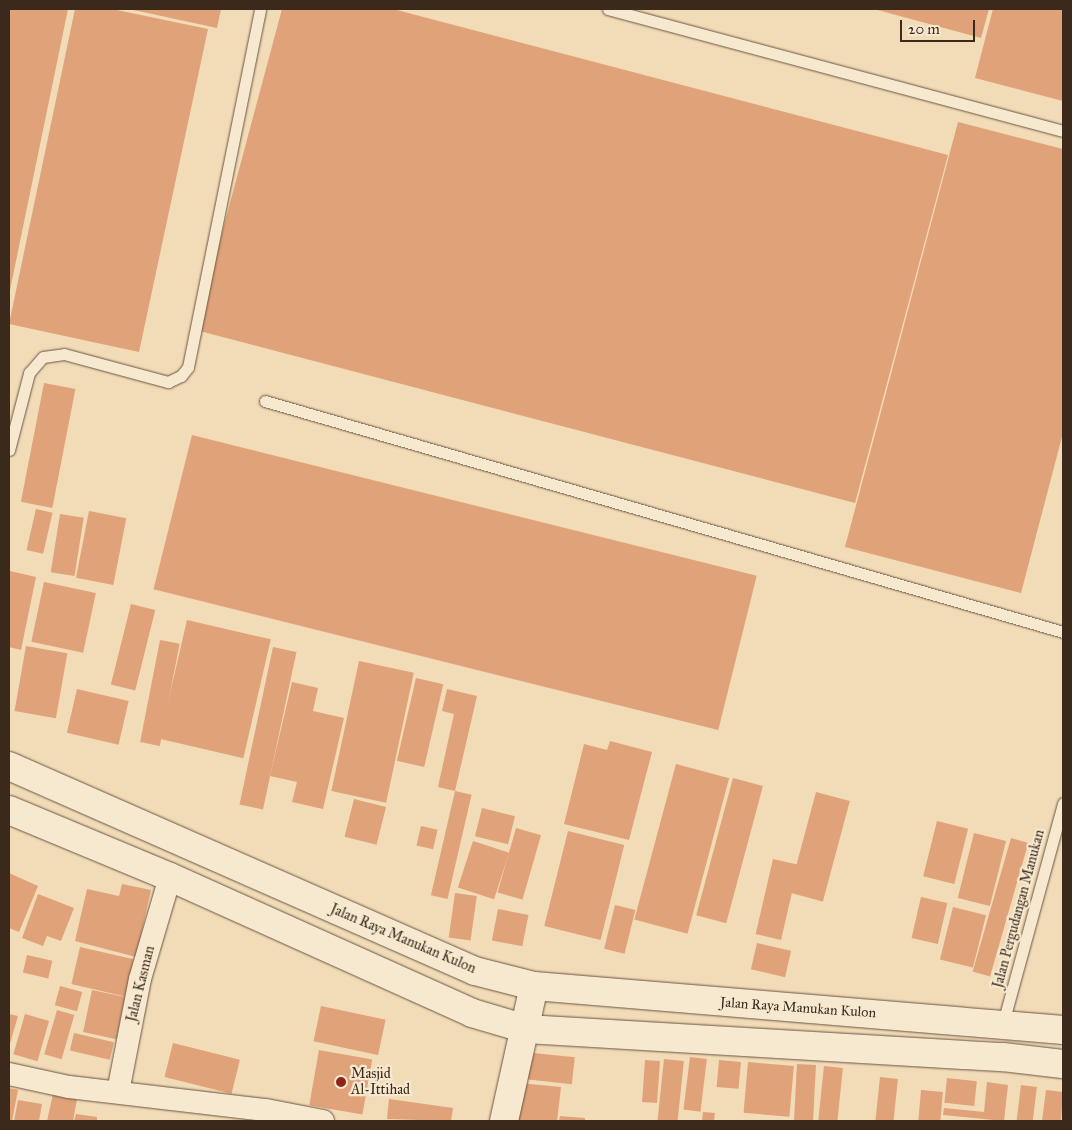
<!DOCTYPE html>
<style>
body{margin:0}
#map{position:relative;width:1072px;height:1130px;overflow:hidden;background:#f2dbb7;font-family:"IM FELL Great Primer",serif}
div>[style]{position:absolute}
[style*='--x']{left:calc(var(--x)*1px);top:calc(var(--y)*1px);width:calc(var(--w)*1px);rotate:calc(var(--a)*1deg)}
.building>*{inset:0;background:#e0a278;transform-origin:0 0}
.roads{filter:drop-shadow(0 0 1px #695642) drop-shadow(0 0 1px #695642)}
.lane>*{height:11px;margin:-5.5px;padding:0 5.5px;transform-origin:5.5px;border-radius:5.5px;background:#f7e8d0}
.street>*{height:22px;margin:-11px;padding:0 11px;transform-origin:11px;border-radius:11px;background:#f7e8d0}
.secondary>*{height:28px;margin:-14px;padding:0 14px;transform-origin:14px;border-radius:14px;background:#f7e8d0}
.dots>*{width:14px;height:14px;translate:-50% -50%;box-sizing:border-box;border:2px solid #f7e8d0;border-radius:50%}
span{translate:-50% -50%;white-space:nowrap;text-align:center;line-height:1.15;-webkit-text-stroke:4.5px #f7e8d0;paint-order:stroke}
.street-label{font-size:14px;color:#3b2a1b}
.poi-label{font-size:14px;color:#3b2a1b}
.left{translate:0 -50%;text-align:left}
.frame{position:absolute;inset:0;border:10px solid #3b2a1b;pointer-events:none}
.scale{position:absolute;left:900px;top:20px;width:75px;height:22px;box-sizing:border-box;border:2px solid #3b2a1b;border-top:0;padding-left:6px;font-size:15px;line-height:18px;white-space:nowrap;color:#3b2a1b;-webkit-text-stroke:4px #f7e8d0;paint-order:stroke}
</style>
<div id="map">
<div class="building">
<i style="clip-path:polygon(9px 9px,68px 9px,10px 290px,9px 290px)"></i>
<i style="clip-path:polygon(75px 9px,112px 9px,208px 29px,139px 352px,9px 324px)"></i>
<i style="clip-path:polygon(129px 9px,221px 9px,217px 28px)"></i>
<i style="clip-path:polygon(282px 9px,393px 9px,948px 155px,855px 503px,196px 330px)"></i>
<i style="clip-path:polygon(874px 9px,989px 9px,981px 38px)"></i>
<i style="clip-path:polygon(993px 9px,1063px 9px,1063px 101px,975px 78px)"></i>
<i style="clip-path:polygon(958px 122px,1063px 149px,1063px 433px,1021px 593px,845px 547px)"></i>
<i style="left:44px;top:383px;width:32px;height:121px;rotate:11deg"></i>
<i style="left:192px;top:435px;width:582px;height:159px;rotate:14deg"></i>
<i style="left:36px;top:509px;width:17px;height:42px;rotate:13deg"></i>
<i style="left:89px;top:511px;width:38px;height:68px;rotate:11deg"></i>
<i style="left:60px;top:514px;width:24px;height:59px;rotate:9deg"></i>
<i style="clip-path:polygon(10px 571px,36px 577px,21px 650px,9px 647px)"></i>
<i style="left:44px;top:582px;width:53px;height:61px;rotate:12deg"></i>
<i style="left:131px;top:604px;width:25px;height:83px;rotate:14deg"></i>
<i style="left:187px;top:620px;width:86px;height:122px;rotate:13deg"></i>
<i style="left:160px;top:640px;width:20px;height:104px;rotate:11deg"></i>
<i style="left:26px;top:646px;width:42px;height:66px;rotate:10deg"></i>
<i style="left:273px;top:647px;width:24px;height:161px;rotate:12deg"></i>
<i style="left:359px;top:661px;width:56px;height:133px;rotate:12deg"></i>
<i style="left:416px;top:678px;width:28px;height:85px;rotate:13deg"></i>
<i style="clip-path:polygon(292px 682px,318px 688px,313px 711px,344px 718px,323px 809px,292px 802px,297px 782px,270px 776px)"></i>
<i style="left:77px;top:689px;width:53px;height:45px;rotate:13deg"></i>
<i style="clip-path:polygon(447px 689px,477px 696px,455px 791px,438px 787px,454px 714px,442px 711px)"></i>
<i style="clip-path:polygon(610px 741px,652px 752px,629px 840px,564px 824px,584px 744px,607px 750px)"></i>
<i style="left:676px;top:764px;width:55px;height:161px;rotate:15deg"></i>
<i style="left:733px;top:778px;width:31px;height:142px;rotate:15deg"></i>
<i style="left:455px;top:791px;width:17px;height:107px;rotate:13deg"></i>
<i style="left:816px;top:792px;width:35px;height:104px;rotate:15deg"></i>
<i style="left:354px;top:799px;width:33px;height:39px;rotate:14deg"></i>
<i style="left:482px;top:808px;width:34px;height:29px;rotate:14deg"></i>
<i style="left:937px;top:821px;width:32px;height:57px;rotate:14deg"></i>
<i style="left:421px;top:826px;width:17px;height:20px;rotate:13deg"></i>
<i style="left:516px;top:828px;width:26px;height:67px;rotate:16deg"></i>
<i style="left:568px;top:831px;width:58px;height:98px;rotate:14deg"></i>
<i style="left:974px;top:833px;width:33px;height:67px;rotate:14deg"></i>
<i style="left:1011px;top:838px;width:18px;height:139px;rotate:16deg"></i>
<i style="left:473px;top:841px;width:38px;height:49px;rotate:18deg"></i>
<i style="left:773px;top:859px;width:26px;height:77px;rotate:13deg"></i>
<i style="clip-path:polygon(9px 873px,38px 886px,19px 932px,9px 928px)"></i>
<i style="clip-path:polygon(122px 884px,151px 890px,136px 957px,75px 941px,87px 889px,119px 896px)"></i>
<i style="left:455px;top:893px;width:22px;height:45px;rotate:8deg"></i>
<i style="clip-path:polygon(38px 894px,74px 908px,61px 941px,47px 936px,43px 946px,22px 938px)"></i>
<i style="left:921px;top:897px;width:27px;height:42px;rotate:13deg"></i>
<i style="left:615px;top:905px;width:21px;height:45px;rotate:14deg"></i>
<i style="left:953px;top:907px;width:34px;height:54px;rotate:14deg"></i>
<i style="left:498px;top:909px;width:31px;height:32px;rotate:11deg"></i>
<i style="left:757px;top:943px;width:35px;height:27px;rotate:13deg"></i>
<i style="left:80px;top:947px;width:55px;height:38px;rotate:13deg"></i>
<i style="left:27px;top:955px;width:26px;height:18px;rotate:13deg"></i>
<i style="left:60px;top:986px;width:23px;height:20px;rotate:15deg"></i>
<i style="left:92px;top:990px;width:34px;height:43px;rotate:12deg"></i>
<i style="left:321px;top:1006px;width:66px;height:36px;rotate:12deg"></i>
<i style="left:57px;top:1010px;width:18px;height:46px;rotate:16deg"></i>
<i style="clip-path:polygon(9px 1014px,18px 1016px,9px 1047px)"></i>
<i style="left:25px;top:1014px;width:25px;height:42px;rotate:16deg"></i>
<i style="left:74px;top:1033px;width:41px;height:18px;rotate:13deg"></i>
<i style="left:173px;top:1043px;width:69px;height:35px;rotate:14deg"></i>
<i style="left:319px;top:1050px;width:54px;height:56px;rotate:10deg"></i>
<i style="left:524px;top:1052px;width:51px;height:27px;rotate:6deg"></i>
<i style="left:690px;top:1057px;width:17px;height:53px;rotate:7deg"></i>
<i style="left:664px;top:1059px;width:20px;height:62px;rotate:6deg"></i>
<i style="left:645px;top:1060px;width:15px;height:42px;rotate:4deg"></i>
<i style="left:719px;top:1060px;width:22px;height:27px;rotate:5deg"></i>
<i style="left:748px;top:1062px;width:46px;height:51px;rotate:5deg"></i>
<i style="left:797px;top:1064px;width:19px;height:57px;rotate:3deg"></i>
<i style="left:824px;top:1066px;width:19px;height:55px;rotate:6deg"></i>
<i style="left:880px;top:1077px;width:18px;height:44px;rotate:6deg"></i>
<i style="left:947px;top:1078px;width:30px;height:25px;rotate:6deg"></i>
<i style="clip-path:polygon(987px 1082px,1008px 1085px,1004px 1121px,943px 1115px,944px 1108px,984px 1112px)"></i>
<i style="clip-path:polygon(519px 1083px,561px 1087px,557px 1121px,514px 1121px)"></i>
<i style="left:1021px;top:1085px;width:16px;height:36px;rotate:7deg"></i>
<i style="clip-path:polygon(9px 1088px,18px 1090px,12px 1121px,9px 1121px)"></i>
<i style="left:921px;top:1090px;width:22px;height:31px;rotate:5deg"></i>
<i style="clip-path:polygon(1046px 1090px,1063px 1092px,1061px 1121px,1042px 1121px)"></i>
<i style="clip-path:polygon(53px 1094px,77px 1099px,73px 1121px,47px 1121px)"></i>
<i style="clip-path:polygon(389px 1099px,453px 1108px,451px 1121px,387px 1119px)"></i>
<i style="clip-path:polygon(18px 1100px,42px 1104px,39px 1121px,14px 1121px)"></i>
<i style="clip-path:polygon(703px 1112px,715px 1113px,714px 1121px,702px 1121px)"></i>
<i style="clip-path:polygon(76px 1114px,97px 1117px,97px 1121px,74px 1121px)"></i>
<i style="clip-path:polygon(560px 1116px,585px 1118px,585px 1121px,559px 1121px)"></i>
</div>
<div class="roads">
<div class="lane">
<i style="--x:608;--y:9;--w:471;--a:15"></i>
<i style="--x:265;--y:401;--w:831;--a:16.14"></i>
<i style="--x:9;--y:450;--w:80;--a:-75.4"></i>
<i style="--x:29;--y:373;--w:21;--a:-49"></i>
<i style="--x:43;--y:357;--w:21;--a:-8"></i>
<i style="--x:64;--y:354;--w:108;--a:15.1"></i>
<i style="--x:168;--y:382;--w:14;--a:-25"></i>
<i style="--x:181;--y:376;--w:11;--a:-52"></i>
<i style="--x:188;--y:367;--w:365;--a:-78.6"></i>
<i style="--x:1003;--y:1023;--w:228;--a:-74.7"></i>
</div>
<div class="street">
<i style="--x:9;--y:1074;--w:61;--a:12.2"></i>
<i style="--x:69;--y:1087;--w:198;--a:6.7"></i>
<i style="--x:266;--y:1110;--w:58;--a:10.9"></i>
<i style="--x:118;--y:1092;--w:115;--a:-79"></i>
<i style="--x:140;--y:979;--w:106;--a:-73.6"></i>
</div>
<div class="secondary">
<i style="--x:9;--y:766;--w:509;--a:23.75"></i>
<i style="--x:475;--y:971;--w:61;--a:14.3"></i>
<i style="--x:534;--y:986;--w:531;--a:4.75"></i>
<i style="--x:9;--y:810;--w:174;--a:22.6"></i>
<i style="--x:170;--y:877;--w:331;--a:24.2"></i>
<i style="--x:472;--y:1013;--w:56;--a:16.5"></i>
<i style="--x:526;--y:1029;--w:478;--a:3.4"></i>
<i style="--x:1003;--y:1057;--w:60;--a:6.7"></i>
<i style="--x:504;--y:1121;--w:138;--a:-77.5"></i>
</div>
</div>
<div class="dots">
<i style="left:341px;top:1082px;background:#8f2418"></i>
</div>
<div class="street-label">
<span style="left:1019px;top:909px;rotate:-75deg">Jalan Pergudangan Manukan</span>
<span style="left:403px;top:939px;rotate:23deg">Jalan Raya Manukan Kulon</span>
<span style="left:141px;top:984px;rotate:-76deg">Jalan Kasman</span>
<span style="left:798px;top:1008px;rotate:4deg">Jalan Raya Manukan Kulon</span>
</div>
<div class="poi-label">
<span class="left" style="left:351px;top:1082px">Masjid<br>Al-Ittihad</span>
</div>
<div class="frame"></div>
<div class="scale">20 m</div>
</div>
